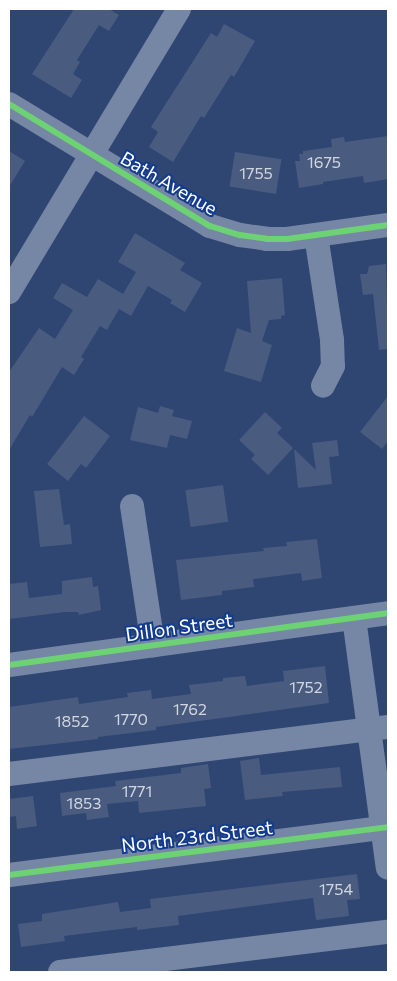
<!DOCTYPE html>
<style>
body{margin:0}
#map{position:relative;width:397px;height:981px;overflow:hidden;background:#2f4572;font-family:Commissioner,sans-serif}
div>[style]{position:absolute}
[style*='--x']{left:calc(var(--x)*1px);top:calc(var(--y)*1px);width:calc(var(--w)*1px);rotate:calc(var(--a)*1deg)}
.building>*{inset:0;background:#495c80;transform-origin:0 0}
.minor>*{height:24px;margin:-12px;padding:0 12px;transform-origin:12px;border-radius:12px;background:#7686a5}
.cycleway>*{height:6px;margin:-3px;padding:0 3px;transform-origin:3px;border-radius:3px;background:#6cd273}
span{translate:-50% -50%;white-space:nowrap;text-align:center;line-height:1.15;-webkit-text-stroke:4px #133c8e;paint-order:stroke}
.number-label{font-size:16px;color:#d2d6df}
.number-label span{-webkit-text-stroke-width:0}
.street-label{font-size:19px;color:#fff}
.frame{position:absolute;inset:0;border:10px solid #fff;pointer-events:none}
</style>
<div id="map">
<div class="building">
<i style="clip-path:polygon(74px 9px,109px 9px,119px 15px,109px 31px,99px 25px,77px 60px,80px 62px,73px 74px,82px 80px,71px 98px,32px 74px)"></i>
<i style="clip-path:polygon(224px 24px,255px 41px,234px 77px,231px 75px,204px 118px,201px 116px,173px 162px,149px 147px,158px 132px,151px 127px,211px 33px,217px 37px)"></i>
<i style="clip-path:polygon(388px 136px,388px 179px,364px 183px,363px 176px,323px 182px,323px 184px,299px 188px,295px 161px,300px 161px,299px 154px,303px 154px,303px 151px,332px 147px,331px 139px,344px 137px,345px 142px)"></i>
<i style="clip-path:polygon(9px 151px,25px 161px,9px 187px)"></i>
<i style="left:235px;top:152px;width:47px;height:35px;rotate:9deg"></i>
<i style="clip-path:polygon(135px 233px,185px 263px,180px 270px,202px 283px,185px 312px,170px 303px,172px 300px,148px 286px,131px 316px,119px 309px,107px 330px,100px 326px,81px 357px,84px 359px,74px 375px,62px 367px,32px 417px,30px 415px,9px 450px,9px 372px,39px 328px,55px 339px,73px 310px,53px 298px,62px 283px,87px 297px,98px 279px,123px 294px,136px 272px,118px 262px)"></i>
<i style="clip-path:polygon(386px 264px,388px 349px,379px 350px,373px 294px,363px 295px,360px 274px,367px 274px,369px 266px)"></i>
<i style="clip-path:polygon(282px 278px,285px 315px,281px 316px,281px 319px,269px 320px,262px 341px,272px 345px,261px 382px,224px 371px,237px 328px,251px 333px,247px 281px)"></i>
<i style="clip-path:polygon(388px 396px,388px 441px,382px 449px,360px 432px)"></i>
<i style="clip-path:polygon(160px 406px,174px 410px,172px 416px,192px 421px,187px 439px,170px 435px,167px 448px,130px 440px,138px 407px,158px 413px)"></i>
<i style="clip-path:polygon(265px 412px,282px 428px,277px 433px,293px 448px,268px 475px,251px 459px,255px 455px,239px 440px)"></i>
<i style="clip-path:polygon(84px 416px,110px 436px,86px 468px,81px 464px,68px 481px,47px 464px)"></i>
<i style="clip-path:polygon(337px 440px,339px 456px,329px 457px,332px 484px,298px 488px,294px 449px,316px 470px,312px 443px)"></i>
<i style="left:223px;top:485px;width:37px;height:38px;rotate:82deg"></i>
<i style="clip-path:polygon(59px 489px,64px 525px,70px 524px,72px 544px,40px 547px,34px 491px)"></i>
<i style="clip-path:polygon(317px 539px,322px 578px,302px 581px,301px 573px,253px 579px,254px 587px,222px 591px,222px 595px,181px 600px,176px 560px,264px 551px,263px 548px,287px 546px,286px 542px)"></i>
<i style="clip-path:polygon(92px 577px,93px 587px,98px 586px,101px 610px,79px 615px,78px 612px,65px 612px,9px 619px,9px 584px,27px 582px,29px 598px,62px 594px,62px 581px)"></i>
<i style="clip-path:polygon(325px 666px,329px 703px,156px 727px,156px 730px,98px 737px,98px 739px,9px 749px,9px 707px,78px 697px,79px 704px,128px 697px,127px 693px,151px 690px,152px 699px,191px 694px,189px 685px,223px 681px,223px 678px,245px 676px,247px 686px,284px 681px,283px 671px)"></i>
<i style="clip-path:polygon(259px 758px,261px 775px,340px 767px,342px 787px,282px 792px,283px 796px,245px 800px,240px 761px)"></i>
<i style="clip-path:polygon(208px 764px,211px 788px,204px 789px,206px 806px,139px 813px,138px 801px,107px 804px,109px 817px,87px 820px,86px 813px,62px 816px,60px 793px,116px 786px,115px 781px,181px 773px,181px 768px)"></i>
<i style="clip-path:polygon(33px 796px,37px 826px,17px 829px,16px 816px,9px 817px,9px 799px)"></i>
<i style="clip-path:polygon(357px 874px,360px 899px,347px 900px,349px 916px,316px 920px,313px 898px,178px 916px,179px 925px,137px 930px,137px 927px,64px 936px,65px 941px,21px 947px,18px 924px,42px 921px,42px 914px,118px 902px,120px 912px,151px 908px,150px 899px)"></i>
</div>
<div class="minor">
<i style="--x:9;--y:104;--w:235;--a:31.3"></i>
<i style="--x:210;--y:226;--w:31;--a:17"></i>
<i style="--x:240;--y:235;--w:27;--a:8"></i>
<i style="--x:267;--y:239;--w:20;--a:0"></i>
<i style="--x:287;--y:239;--w:102;--a:-7.9"></i>
<i style="--x:316;--y:235;--w:106;--a:81.3"></i>
<i style="--x:332;--y:340;--w:26;--a:88"></i>
<i style="--x:333;--y:366;--w:22;--a:117"></i>
<i style="--x:9;--y:292;--w:330;--a:-59"></i>
<i style="--x:132;--y:506;--w:141;--a:81.4"></i>
<i style="--x:354;--y:618;--w:252;--a:82.3"></i>
<i style="--x:9;--y:665;--w:383;--a:-7.8"></i>
<i style="--x:9;--y:774;--w:382;--a:-7.1"></i>
<i style="--x:9;--y:875;--w:382;--a:-7.2"></i>
<i style="--x:60;--y:972;--w:330;--a:-7"></i>
</div>
<div class="cycleway">
<i style="--x:9;--y:104;--w:235;--a:31.3"></i>
<i style="--x:210;--y:226;--w:31;--a:17"></i>
<i style="--x:240;--y:235;--w:27;--a:8"></i>
<i style="--x:267;--y:239;--w:20;--a:0"></i>
<i style="--x:287;--y:239;--w:102;--a:-7.9"></i>
<i style="--x:9;--y:665;--w:383;--a:-7.8"></i>
<i style="--x:9;--y:875;--w:382;--a:-7.2"></i>
</div>
<div class="number-label">
<span style="left:324px;top:162px">1675</span>
<span style="left:256px;top:173px">1755</span>
<span style="left:306px;top:687px">1752</span>
<span style="left:190px;top:709px">1762</span>
<span style="left:131px;top:719px">1770</span>
<span style="left:72px;top:721px">1852</span>
<span style="left:137px;top:791px">1771</span>
<span style="left:84px;top:803px">1853</span>
<span style="left:336px;top:889px">1754</span>
</div>
<div class="street-label">
<span style="left:169px;top:183px;rotate:30deg">Bath Avenue</span>
<span style="left:179px;top:627px;rotate:-8deg">Dillon Street</span>
<span style="left:197px;top:836px;rotate:-7deg">North 23rd Street</span>
</div>
<div class="frame"></div>
</div>
